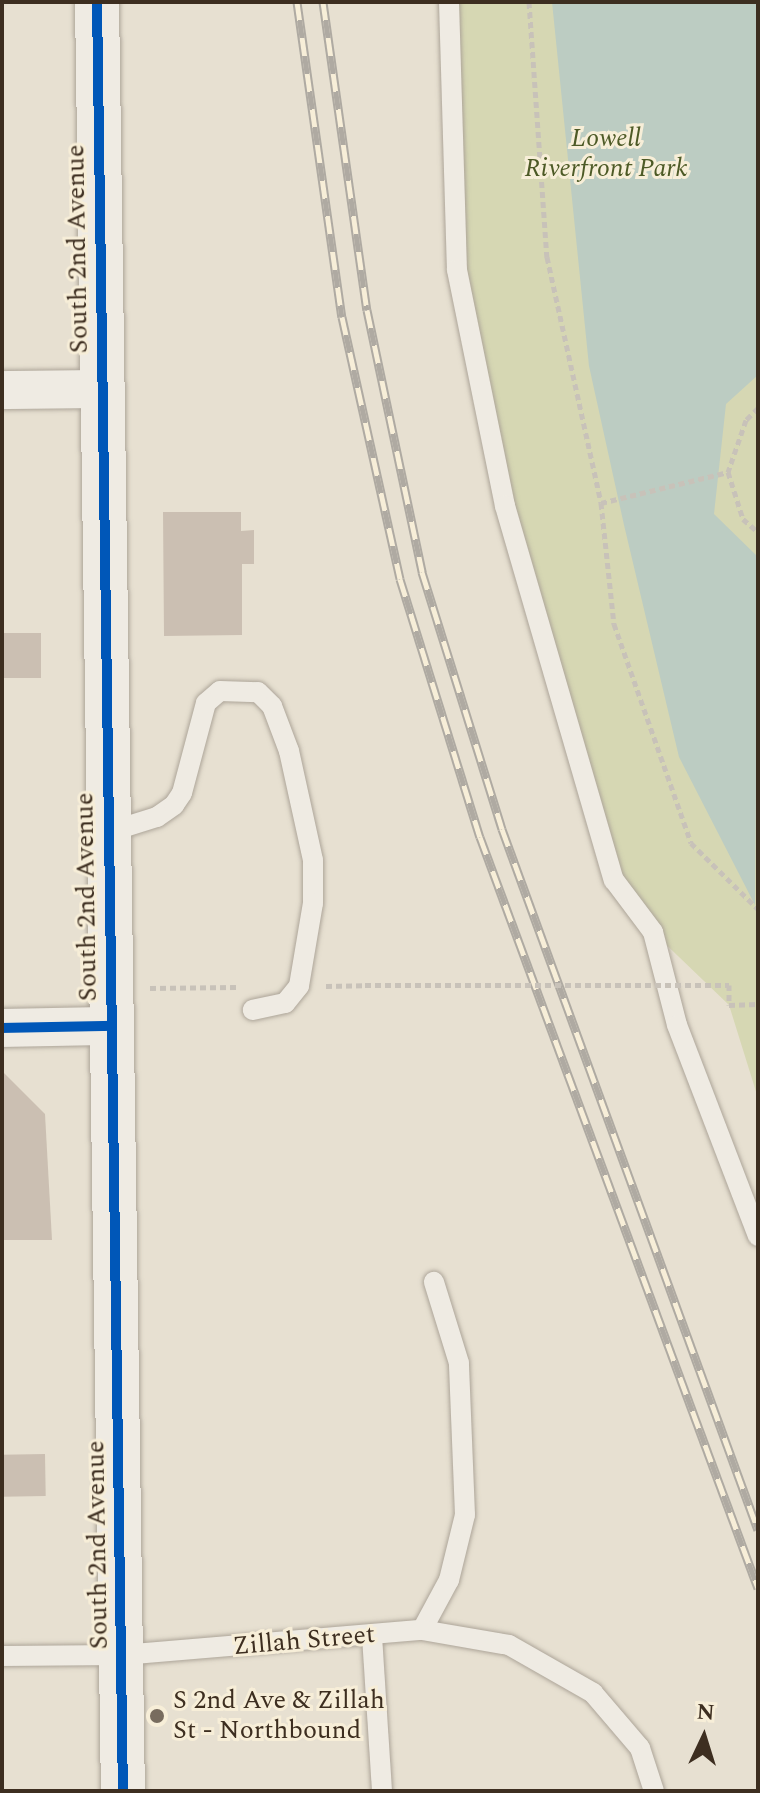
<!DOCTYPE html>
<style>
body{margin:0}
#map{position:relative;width:760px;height:1793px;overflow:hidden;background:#e7e0d1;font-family:Spectral,serif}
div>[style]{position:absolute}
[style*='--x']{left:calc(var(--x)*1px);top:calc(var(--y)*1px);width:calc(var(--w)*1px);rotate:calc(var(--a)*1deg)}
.green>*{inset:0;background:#d6d7b3}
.water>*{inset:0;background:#bcccc2}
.building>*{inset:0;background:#cbbfb2;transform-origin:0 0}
.path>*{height:5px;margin-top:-2.5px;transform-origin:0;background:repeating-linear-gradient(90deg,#c8c2b9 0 6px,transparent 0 10px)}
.roads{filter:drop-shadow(0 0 2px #ada599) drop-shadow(0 0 2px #ada599)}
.service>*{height:20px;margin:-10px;padding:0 10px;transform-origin:10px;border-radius:10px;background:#efebe3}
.minor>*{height:38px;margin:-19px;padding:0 19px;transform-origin:19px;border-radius:19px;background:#efebe3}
.tertiary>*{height:44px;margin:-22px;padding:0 22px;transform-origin:22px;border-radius:22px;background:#efebe3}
.rail>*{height:9px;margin-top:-4.5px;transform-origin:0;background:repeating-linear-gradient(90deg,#f7eed8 0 18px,#afaaa2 0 36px);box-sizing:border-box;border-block:2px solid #afaaa2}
.path-bridge>*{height:5px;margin-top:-2.5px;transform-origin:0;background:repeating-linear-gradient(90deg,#c8c2b9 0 6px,transparent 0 10px)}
.cycleway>*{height:10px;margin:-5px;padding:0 5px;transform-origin:5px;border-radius:5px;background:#0057b8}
.dots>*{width:22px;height:22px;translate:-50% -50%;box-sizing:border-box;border:4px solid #f7eed8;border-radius:50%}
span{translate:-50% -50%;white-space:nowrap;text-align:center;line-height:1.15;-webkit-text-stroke:6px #f7eed8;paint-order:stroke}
.park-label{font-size:26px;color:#4d5a26;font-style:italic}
.street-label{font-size:26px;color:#3d2e20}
.poi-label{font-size:26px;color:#3d2e20}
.left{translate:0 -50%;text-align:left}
.frame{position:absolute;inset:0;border:4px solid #3d2e20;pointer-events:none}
.north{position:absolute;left:664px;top:1697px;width:80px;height:80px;-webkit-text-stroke:6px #f7eed8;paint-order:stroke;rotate:4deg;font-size:22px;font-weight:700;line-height:32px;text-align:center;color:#3d2e20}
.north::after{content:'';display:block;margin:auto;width:28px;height:36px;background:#3d2e20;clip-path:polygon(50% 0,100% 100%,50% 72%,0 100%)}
</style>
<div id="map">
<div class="green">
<i style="clip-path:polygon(449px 2px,758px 2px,758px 1098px,729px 1005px,653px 932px,614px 880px,505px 506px,457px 270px)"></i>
</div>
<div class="water">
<i style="clip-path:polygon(552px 2px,758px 2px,758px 375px,726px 404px,714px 514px,758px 557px,755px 905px,679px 757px,624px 525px,589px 366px)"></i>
</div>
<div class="building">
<i style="clip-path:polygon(163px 512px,241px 512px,241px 531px,254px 530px,254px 564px,242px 564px,242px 635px,164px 636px)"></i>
<i style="left:2px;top:633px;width:39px;height:45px"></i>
<i style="clip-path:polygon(2px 1071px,45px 1114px,52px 1240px,2px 1240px)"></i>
<i style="left:45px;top:1454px;width:42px;height:43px;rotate:89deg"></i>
</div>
<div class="path">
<i style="--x:529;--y:2;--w:256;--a:86"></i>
<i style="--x:547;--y:257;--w:252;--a:77.6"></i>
<i style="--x:601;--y:503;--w:122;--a:83.9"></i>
<i style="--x:614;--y:624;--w:232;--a:70.6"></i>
<i style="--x:691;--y:843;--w:94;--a:44.6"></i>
<i style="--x:758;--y:408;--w:17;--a:135"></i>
<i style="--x:746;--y:420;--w:55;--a:109.1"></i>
<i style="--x:728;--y:472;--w:49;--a:72.3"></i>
<i style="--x:743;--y:519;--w:20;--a:41"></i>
<i style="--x:601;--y:503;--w:131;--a:-13.7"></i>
<i style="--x:326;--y:986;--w:39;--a:-1"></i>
<i style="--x:150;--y:988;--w:86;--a:-0.7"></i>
<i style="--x:729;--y:1005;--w:29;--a:-2"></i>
</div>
<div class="roads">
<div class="service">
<i style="--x:449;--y:2;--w:268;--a:88.3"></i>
<i style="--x:457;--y:270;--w:241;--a:78.5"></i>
<i style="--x:505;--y:506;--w:390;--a:73.8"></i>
<i style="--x:614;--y:880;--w:65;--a:53.1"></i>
<i style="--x:653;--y:932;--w:96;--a:75.5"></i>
<i style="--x:677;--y:1025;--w:226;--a:69"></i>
<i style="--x:109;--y:832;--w:50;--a:-17.4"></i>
<i style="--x:157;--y:817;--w:21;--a:-35"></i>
<i style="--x:174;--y:805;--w:14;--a:-56"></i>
<i style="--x:182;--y:793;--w:93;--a:-75.1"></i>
<i style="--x:206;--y:703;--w:18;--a:-41"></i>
<i style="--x:220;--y:691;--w:38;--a:2"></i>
<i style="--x:258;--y:692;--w:20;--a:45"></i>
<i style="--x:272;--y:706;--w:48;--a:69.3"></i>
<i style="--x:289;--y:751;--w:112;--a:77.6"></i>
<i style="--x:313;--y:860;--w:43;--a:90"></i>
<i style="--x:313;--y:903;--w:84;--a:99.6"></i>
<i style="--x:299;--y:986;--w:22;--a:129"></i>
<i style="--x:285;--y:1003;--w:33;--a:168"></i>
<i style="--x:422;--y:1630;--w:57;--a:-61.6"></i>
<i style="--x:449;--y:1580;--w:67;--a:-76.2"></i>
<i style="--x:465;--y:1515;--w:152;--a:-92.3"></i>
<i style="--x:459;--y:1363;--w:85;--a:-107.2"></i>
<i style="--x:372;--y:1636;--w:155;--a:86.3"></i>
<i style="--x:2;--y:1656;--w:120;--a:-0.5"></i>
<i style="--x:122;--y:1655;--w:301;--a:-4.8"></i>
<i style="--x:422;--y:1630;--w:88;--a:9.8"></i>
<i style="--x:509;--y:1645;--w:97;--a:29.7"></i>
<i style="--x:593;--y:1693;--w:72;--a:49.5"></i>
<i style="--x:640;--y:1748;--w:45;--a:72"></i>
</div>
<div class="minor">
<i style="--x:2;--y:390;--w:100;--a:-0.6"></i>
<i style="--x:2;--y:1028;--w:109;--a:-1.1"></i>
</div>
<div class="tertiary">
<i style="--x:97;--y:2;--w:1789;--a:89.17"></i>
</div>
</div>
<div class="rail">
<i style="--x:297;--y:2;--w:318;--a:81.9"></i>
<i style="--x:342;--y:317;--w:268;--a:77.5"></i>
<i style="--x:400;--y:579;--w:270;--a:72.8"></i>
<i style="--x:480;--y:837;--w:801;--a:69.69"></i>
<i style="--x:323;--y:2;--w:311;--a:81.9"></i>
<i style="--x:367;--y:310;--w:268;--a:78.1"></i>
<i style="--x:422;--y:572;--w:269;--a:72.7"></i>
<i style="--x:502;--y:829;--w:746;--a:69.94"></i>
</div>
<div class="path-bridge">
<i style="--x:365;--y:985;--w:364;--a:0"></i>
<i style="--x:729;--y:985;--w:20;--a:90"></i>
</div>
<div class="cycleway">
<i style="--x:97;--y:2;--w:1789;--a:89.17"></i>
<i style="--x:2;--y:1028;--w:109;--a:-1.1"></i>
</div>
<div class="dots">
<i style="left:157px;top:1716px;background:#786c5e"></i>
</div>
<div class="park-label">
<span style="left:606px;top:154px">Lowell<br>Riverfront Park</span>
</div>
<div class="street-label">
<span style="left:78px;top:249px;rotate:-91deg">South 2nd Avenue</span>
<span style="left:87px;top:897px;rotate:-91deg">South 2nd Avenue</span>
<span style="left:98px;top:1545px;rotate:-91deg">South 2nd Avenue</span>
<span style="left:304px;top:1641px;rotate:-5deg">Zillah Street</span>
</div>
<div class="poi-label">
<span class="left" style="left:173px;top:1716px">S 2nd Ave &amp; Zillah<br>St - Northbound</span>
</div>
<div class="frame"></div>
<div class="north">N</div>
</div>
